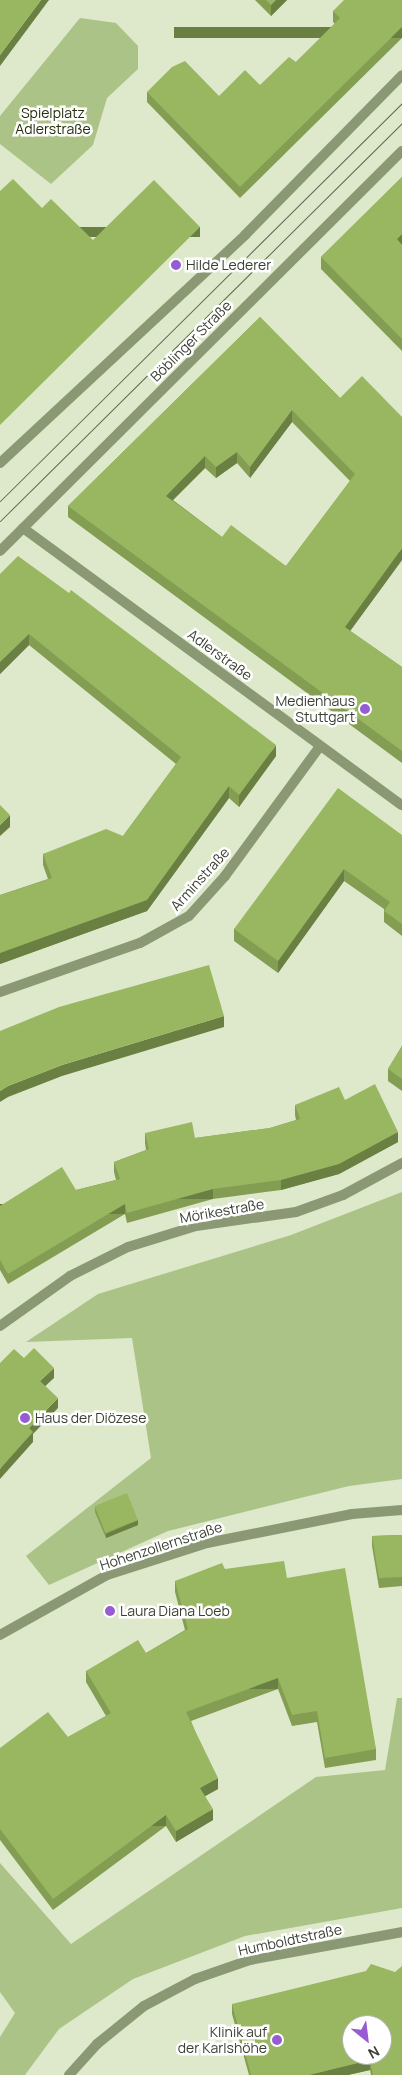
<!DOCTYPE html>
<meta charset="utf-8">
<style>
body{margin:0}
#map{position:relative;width:402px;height:2075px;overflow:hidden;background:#dde9ca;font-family:Manrope,sans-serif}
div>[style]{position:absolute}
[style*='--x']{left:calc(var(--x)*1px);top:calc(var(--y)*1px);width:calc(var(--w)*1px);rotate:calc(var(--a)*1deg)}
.green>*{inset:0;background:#acc387}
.minor>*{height:10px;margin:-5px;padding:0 5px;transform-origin:5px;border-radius:5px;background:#8a9874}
.tram>*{height:1px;margin:-0.5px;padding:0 0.5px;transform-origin:0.5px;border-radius:0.5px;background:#5f6655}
.wall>*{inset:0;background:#839d53}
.shaded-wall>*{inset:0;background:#6a8043;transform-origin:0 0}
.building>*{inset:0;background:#98b760;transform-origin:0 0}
.dots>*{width:14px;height:14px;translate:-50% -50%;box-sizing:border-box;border:2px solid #fff;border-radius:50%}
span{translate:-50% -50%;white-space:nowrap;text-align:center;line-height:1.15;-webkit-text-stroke:5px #fff;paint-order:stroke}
.park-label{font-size:14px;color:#232f0a}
.poi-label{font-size:14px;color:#3a3f32}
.left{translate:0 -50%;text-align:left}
.right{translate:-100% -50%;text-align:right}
.street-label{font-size:14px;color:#3a3f32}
.north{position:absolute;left:342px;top:2015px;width:50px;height:50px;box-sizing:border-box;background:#fff;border:1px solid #b0b2ad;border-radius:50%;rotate:151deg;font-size:14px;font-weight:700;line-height:20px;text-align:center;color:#3a3f32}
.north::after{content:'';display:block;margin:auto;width:18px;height:22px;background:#975bd2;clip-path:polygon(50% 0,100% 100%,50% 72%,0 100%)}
</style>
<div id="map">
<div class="green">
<i style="clip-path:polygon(80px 18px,116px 23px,138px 46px,138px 69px,107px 98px,93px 145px,51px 184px,0 144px,0 116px)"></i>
<i style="clip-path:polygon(402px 1192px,402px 1479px,349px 1486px,168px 1531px,49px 1585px,26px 1556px,151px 1458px,132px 1338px,26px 1342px,98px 1294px,291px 1235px)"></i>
<i style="clip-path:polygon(397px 1698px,402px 1698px,402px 1908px,245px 1936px,133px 1979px,59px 2029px,25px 2075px,0 2075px,0 2037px,15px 2013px,0 1992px,0 1863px,71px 1944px,316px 1777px,385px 1770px)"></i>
</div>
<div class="minor">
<i style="--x:0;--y:463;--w:335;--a:-42.9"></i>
<i style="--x:245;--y:235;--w:224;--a:-45.5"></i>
<i style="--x:23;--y:528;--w:469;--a:36.2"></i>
<i style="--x:0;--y:551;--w:567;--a:-44.86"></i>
<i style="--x:0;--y:992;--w:148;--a:-19.3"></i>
<i style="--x:140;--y:943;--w:56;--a:-28.9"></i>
<i style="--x:189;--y:916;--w:54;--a:-48"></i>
<i style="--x:225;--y:876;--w:161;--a:-53.8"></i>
<i style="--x:0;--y:1326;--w:86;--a:-35.5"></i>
<i style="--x:70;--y:1276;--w:65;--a:-26.6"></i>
<i style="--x:128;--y:1247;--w:71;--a:-17.2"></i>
<i style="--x:196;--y:1226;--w:101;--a:-8"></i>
<i style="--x:296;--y:1212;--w:50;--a:-19.9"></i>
<i style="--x:343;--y:1195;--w:67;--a:-28.5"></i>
<i style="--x:0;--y:1635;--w:123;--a:-29.3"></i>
<i style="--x:107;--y:1575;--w:105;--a:-17.7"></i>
<i style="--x:207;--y:1543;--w:148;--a:-11.3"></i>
<i style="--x:352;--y:1514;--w:50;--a:-4.6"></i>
<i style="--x:69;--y:2075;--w:42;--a:-47.9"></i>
<i style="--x:97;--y:2044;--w:60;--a:-39"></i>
<i style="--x:144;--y:2006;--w:58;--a:-27.9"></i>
<i style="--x:195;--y:1979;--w:58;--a:-19.1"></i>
<i style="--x:250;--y:1960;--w:155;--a:-10.4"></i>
</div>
<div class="tram">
<i style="--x:0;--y:501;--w:566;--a:-44.71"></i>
<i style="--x:0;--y:521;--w:566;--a:-44.71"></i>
</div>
<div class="wall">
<i style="clip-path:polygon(255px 0,287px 0,271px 16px)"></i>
<i style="clip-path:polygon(402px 0,402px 38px,240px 198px,147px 102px,147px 92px,219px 96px,260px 85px,296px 62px,335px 24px,333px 22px,333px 11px)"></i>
<i style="clip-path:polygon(402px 177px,402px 351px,321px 269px,321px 257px)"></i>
<i style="clip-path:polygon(evenodd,260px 317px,340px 398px,402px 560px,350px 631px,402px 667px,402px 763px,68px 517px,68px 506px,260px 317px,292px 422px,350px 481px,286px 566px,222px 537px,173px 500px,205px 468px,216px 478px,237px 463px,250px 478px,292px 422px)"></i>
<i style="clip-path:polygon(0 574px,276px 756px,239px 807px,229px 798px,147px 911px,0 964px,0 895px,48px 879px,43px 865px,43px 854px,123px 836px,176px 764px,29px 645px,0 674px)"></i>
<i style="clip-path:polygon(402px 835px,402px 936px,384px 922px,384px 909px,344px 881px,278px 973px,234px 941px,234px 929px)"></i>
<i style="clip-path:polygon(402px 1046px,402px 1091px,388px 1081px,388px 1069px)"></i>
<i style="clip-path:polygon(345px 1100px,398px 1142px,339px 1174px,281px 1190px,213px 1199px,127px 1223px,125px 1214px,8px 1284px,0 1270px,0 1206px,76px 1190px,116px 1180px,114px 1172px,114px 1162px,146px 1150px,145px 1143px,145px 1133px,195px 1138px,270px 1128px,296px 1120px,295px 1115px,295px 1105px)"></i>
<i style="clip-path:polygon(95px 1507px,138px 1525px,106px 1538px,95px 1512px)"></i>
<i style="clip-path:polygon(402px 1535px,402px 1586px,379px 1588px,372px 1546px,372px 1536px)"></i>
<i style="clip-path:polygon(225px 1569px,287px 1578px,376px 1749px,376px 1760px,325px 1768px,317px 1722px,292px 1726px,278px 1689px,191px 1721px,218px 1789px,205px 1796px,213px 1820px,176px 1842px,166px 1826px,53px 1910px,0 1840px,0 1748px,68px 1737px,106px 1716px,86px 1682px,86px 1671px,146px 1653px,185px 1630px,175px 1592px,175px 1581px)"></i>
<i style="clip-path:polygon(232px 2004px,402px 2075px,371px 2075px,370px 2070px,348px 2075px,249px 2075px,232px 2014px)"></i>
</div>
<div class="shaded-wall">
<i style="clip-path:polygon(41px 0,49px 0,0 66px,0 55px)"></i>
<i style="clip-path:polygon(276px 0,287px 0,271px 16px,271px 5px)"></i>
<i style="left:402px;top:27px;width:11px;height:228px;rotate:90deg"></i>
<i style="left:200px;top:227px;width:10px;height:281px;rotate:90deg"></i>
<i style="clip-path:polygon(402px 234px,402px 246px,397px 239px)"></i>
<i style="clip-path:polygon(292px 410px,292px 422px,250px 478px,250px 467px)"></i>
<i style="clip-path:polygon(237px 452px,237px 463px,216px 478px,216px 467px)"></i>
<i style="clip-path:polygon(205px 456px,205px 468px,166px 507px,166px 496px)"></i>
<i style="clip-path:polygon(402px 548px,402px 560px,345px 638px,345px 627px)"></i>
<i style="clip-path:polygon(29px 634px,29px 645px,0 674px,0 662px)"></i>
<i style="clip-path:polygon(276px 745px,276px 756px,239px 807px,239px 795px)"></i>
<i style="clip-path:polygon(229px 786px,229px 798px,147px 911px,0 964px,0 953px)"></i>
<i style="clip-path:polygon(10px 815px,10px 827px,0 836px,0 825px)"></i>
<i style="clip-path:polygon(344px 869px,344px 881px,278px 973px,278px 961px)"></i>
<i style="clip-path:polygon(224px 1016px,224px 1027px,62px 1076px,8px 1097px,0 1102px,0 1091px,8px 1086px,62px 1065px)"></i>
<i style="clip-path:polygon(398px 1132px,398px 1142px,339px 1174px,281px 1190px,281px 1180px)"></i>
<i style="left:213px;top:1189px;width:10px;height:89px;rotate:90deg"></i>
<i style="left:125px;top:1204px;width:10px;height:136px;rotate:90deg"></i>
<i style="clip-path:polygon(54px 1368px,54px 1378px,40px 1391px,40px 1381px)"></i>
<i style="clip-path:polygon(58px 1398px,58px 1408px,33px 1434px,33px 1442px,0 1479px,0 1469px,29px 1428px)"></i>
<i style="clip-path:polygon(138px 1520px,138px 1525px,106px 1538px,106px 1534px)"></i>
<i style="left:278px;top:1678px;width:11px;height:98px;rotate:90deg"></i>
<i style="clip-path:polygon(218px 1778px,218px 1789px,200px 1799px,200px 1788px)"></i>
<i style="clip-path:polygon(213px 1809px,213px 1820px,176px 1842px,176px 1831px)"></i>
<i style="left:166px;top:1815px;width:11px;height:141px;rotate:90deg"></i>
<i style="clip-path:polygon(370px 2060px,370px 2070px,348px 2075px,309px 2075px)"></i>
</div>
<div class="building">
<i style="clip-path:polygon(0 0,41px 0,0 55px)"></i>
<i style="clip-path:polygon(266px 0,276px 0,271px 5px)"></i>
<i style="clip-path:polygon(344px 0,402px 0,402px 27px,240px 187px,147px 92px,172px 67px,185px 61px,219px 96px,245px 70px,260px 85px,289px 57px,296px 62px,340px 18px,333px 11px)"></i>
<i style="clip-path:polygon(402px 177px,402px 234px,397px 239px,402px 245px,402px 339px,321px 257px)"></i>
<i style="clip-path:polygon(13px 179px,42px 208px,51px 199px,93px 240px,154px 180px,200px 227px,0 425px,0 191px)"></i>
<i style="clip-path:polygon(evenodd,260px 317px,340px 398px,362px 376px,402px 417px,402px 548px,345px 627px,402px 667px,402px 751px,68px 506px,260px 317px,292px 410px,355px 474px,286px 566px,231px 525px,222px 537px,166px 496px,205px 456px,216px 467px,237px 452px,250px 467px,292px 410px)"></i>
<i style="clip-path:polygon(18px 556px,69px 593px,71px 590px,276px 745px,239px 795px,229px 786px,147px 900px,0 953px,0 895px,52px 878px,43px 854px,106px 829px,123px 836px,181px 757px,29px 634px,0 662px,0 574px)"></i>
<i style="clip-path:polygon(338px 788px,402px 835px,402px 924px,384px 911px,390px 902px,344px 869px,278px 961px,234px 929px)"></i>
<i style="clip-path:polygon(0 805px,10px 815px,0 825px)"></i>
<i style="clip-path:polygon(209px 965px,224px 1016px,62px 1065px,8px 1086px,0 1091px,0 1031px,59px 1007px)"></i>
<i style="clip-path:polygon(402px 1046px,402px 1079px,388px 1069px)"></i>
<i style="clip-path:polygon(375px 1084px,398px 1132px,339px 1164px,281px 1180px,213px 1189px,127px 1213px,125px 1204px,8px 1274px,0 1260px,0 1206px,62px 1167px,76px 1190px,120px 1179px,114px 1162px,149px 1149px,145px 1133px,192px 1122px,195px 1138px,270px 1128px,300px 1119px,295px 1105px,339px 1087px,345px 1100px)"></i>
<i style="clip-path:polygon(34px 1348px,54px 1368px,40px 1381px,58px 1398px,29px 1428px,33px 1432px,0 1469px,0 1363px,14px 1349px,24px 1358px)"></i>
<i style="left:127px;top:1493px;width:29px;height:35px;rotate:68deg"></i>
<i style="clip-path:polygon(402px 1535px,402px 1577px,379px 1578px,372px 1536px)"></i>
<i style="clip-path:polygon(284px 1561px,287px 1578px,345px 1568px,376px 1749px,325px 1758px,317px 1711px,292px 1715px,278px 1678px,186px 1712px,218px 1778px,200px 1788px,213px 1809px,176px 1831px,166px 1815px,53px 1899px,0 1829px,0 1748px,48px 1712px,68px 1737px,111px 1713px,86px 1671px,138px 1640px,146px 1653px,188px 1629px,175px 1581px,222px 1563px,225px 1569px)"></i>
<i style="clip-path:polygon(evenodd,371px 1964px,395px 1972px,402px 1966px,402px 2075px,373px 2075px,370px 2060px,309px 2075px,251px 2075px,232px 2004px,366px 1971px,371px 1964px,352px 2025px,382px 2025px,382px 2055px,352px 2055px,352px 2025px)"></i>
</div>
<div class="dots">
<i style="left:176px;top:265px;background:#975bd2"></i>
<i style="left:365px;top:709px;background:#975bd2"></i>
<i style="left:25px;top:1418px;background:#975bd2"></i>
<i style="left:110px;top:1611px;background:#975bd2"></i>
<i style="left:277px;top:2040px;background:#975bd2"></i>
</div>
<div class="park-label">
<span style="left:53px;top:121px">Spielplatz<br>Adlerstraße</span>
</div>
<div class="poi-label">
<span class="left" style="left:186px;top:265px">Hilde Lederer</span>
<span class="right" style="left:355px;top:709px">Medienhaus<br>Stuttgart</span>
<span class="left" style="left:35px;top:1418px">Haus der Diözese</span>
<span class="left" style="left:120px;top:1611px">Laura Diana Loeb</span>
<span class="right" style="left:267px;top:2040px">Klinik auf<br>der Karlshöhe</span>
</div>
<div class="street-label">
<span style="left:191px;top:341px;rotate:-45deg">Böblinger Straße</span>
<span style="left:220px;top:655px;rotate:36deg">Adlerstraße</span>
<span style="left:200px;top:879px;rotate:-48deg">Arminstraße</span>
<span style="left:222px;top:1211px;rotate:-10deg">Mörikestraße</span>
<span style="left:161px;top:1546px;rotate:-18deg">Hohenzollernstraße</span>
<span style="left:290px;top:1940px;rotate:-12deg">Humboldtstraße</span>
</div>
<div class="north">N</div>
</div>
